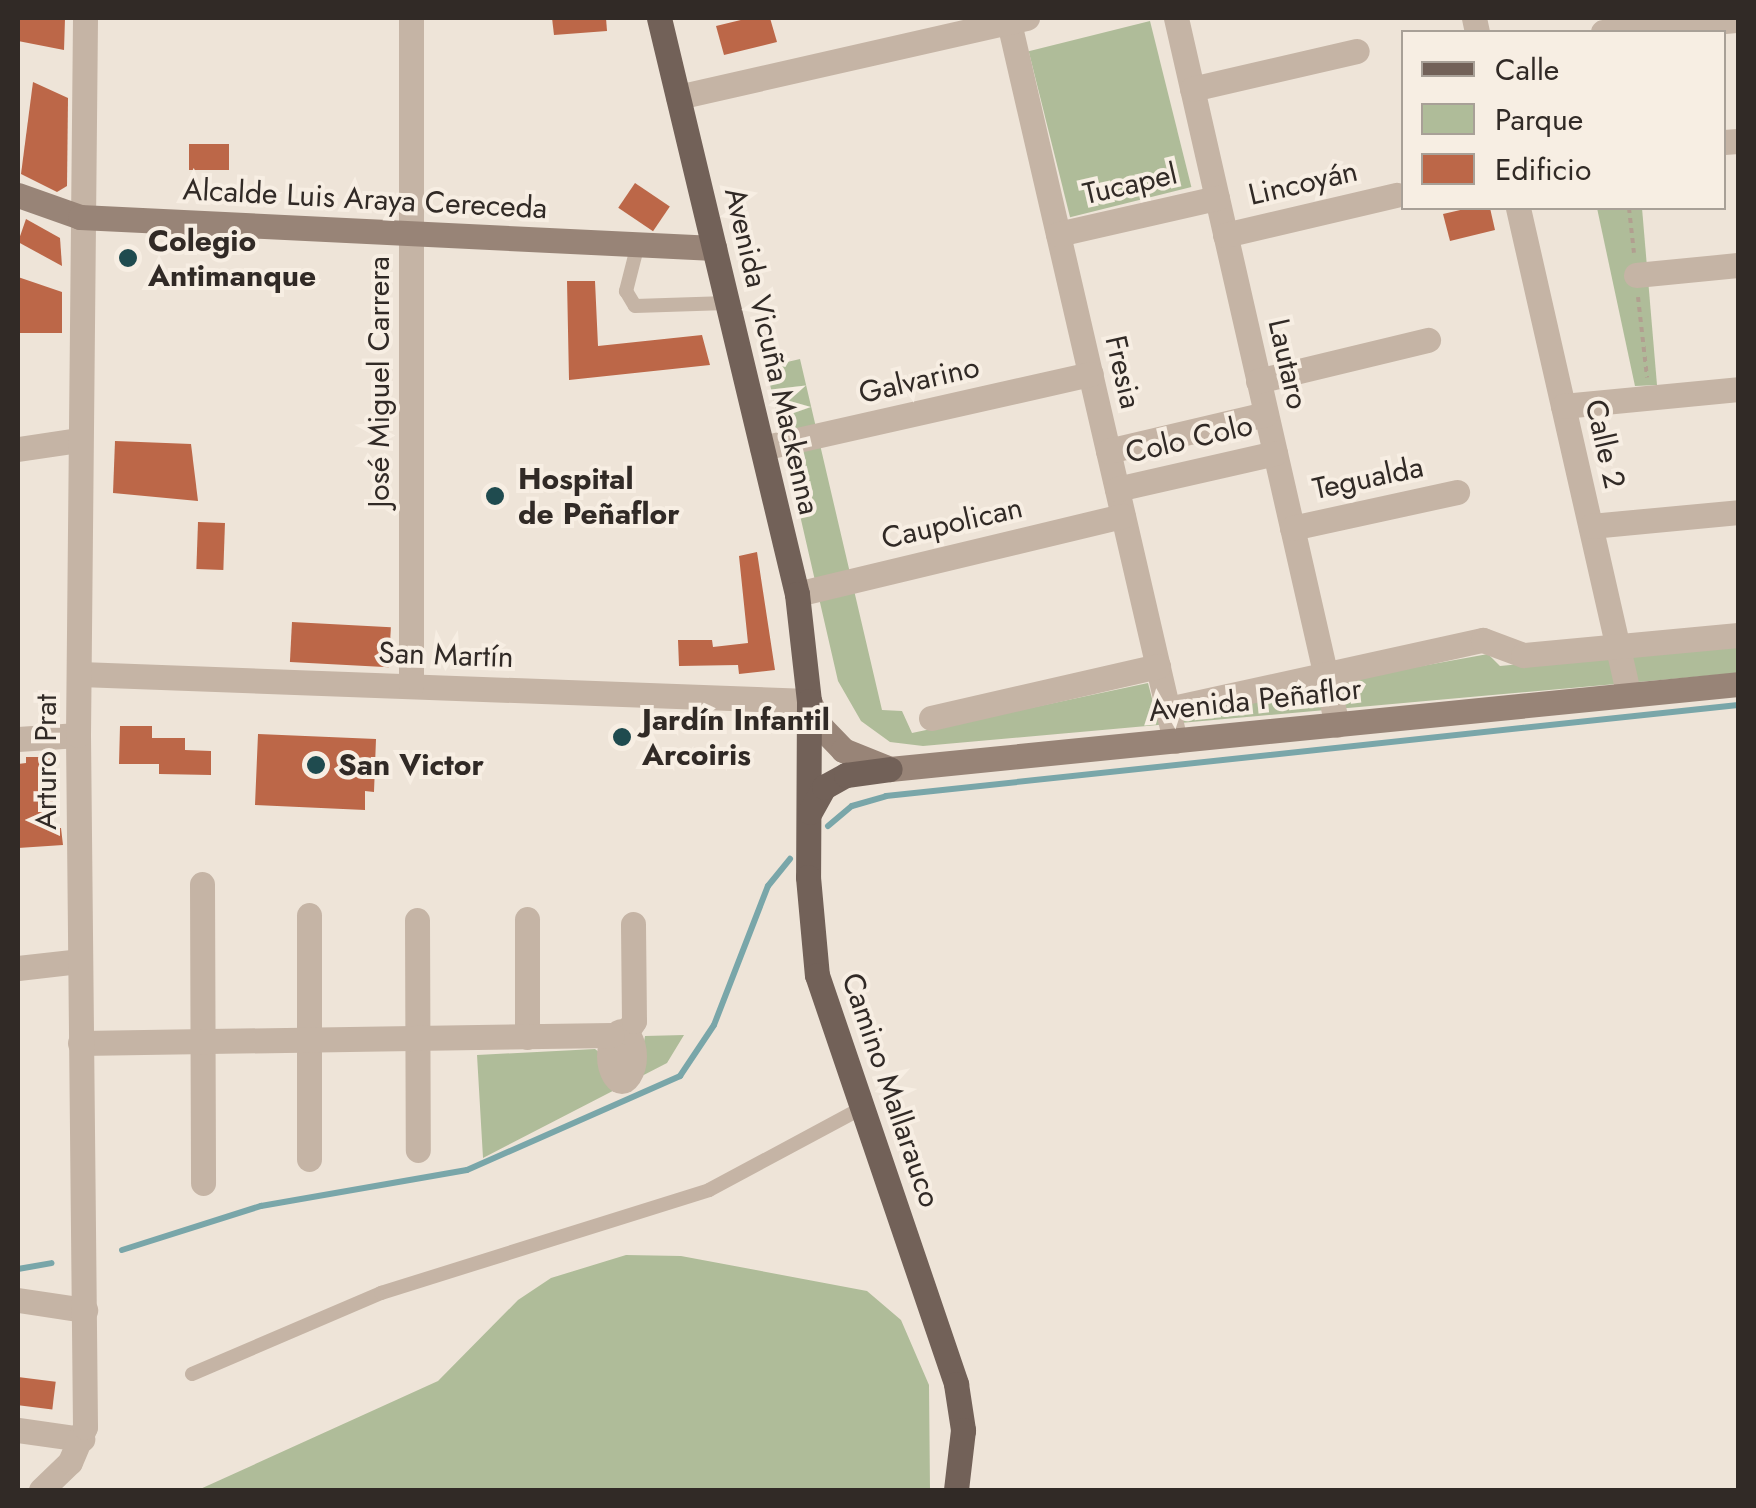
<!DOCTYPE html>
<meta charset="utf-8">
<style>
body{margin:0}
#map{position:relative;width:1756px;height:1508px;overflow:hidden;background:#eee4d8;font-family:Jost,sans-serif}
div>[style]{position:absolute}
[style*='--x']{left:calc(var(--x)*1px);top:calc(var(--y)*1px);width:calc(var(--w)*1px);rotate:calc(var(--a)*1deg)}
.green>*{inset:0;background:#afbc99;transform-origin:0 0}
.stream>*{height:6px;margin:-3px;padding:0 3px;transform-origin:3px;border-radius:3px;background:#79a6a9}
.building>*{inset:0;background:#bc6748;transform-origin:0 0}
.path>*{height:4px;margin-top:-2px;transform-origin:0;background:repeating-linear-gradient(90deg,#b19f90 0 5px,transparent 0 10px)}
.service>*{height:14px;margin:-7px;padding:0 7px;transform-origin:7px;border-radius:7px;background:#c5b4a5}
.minor>*{height:25px;margin:-12.5px;padding:0 12.5px;transform-origin:12.5px;border-radius:12.5px;background:#c5b4a5}
.minor>.ring{margin:-12.5px;padding:0;box-sizing:content-box;background:none;border:25px solid #c5b4a5;border-radius:50%}
.secondary>*{height:25px;margin:-12.5px;padding:0 12.5px;transform-origin:12.5px;border-radius:12.5px;background:#988477}
.primary>*{height:25px;margin:-12.5px;padding:0 12.5px;transform-origin:12.5px;border-radius:12.5px;background:#726158}
.dots>*{width:28px;height:28px;translate:-50% -50%;box-sizing:border-box;border:5px solid #f7eee3;border-radius:50%}
span{translate:-50% -50%;white-space:nowrap;text-align:center;line-height:1.15;-webkit-text-stroke:8px #f7eee3;paint-order:stroke}
.street-label{font-size:30px;color:#312a26}
.poi-label{font-size:30px;color:#312a26;font-weight:700}
.left{translate:0 -50%;text-align:left}
.frame{position:absolute;inset:0;border:20px solid #312a26;pointer-events:none}
.legend{position:absolute;left:1401px;top:30px;width:325px;height:180px;box-sizing:border-box;background:#f7eee3;border:2px solid #a8a097;margin:0;padding:12px 18px;list-style:none;font-size:30px;color:#312a26}
.legend li{display:flex;align-items:center;gap:20px;height:50px}
.legend b{width:50px;border:2px solid #a8a097}
</style>
<div id="map">
<div class="green">
<i style="left:1150px;top:21px;width:171px;height:125px;rotate:76deg"></i>
<i style="clip-path:polygon(1597px 208px,1642px 208px,1657px 385px,1635px 386px)"></i>
<i style="clip-path:polygon(800px 359px,882px 710px,902px 711px,912px 733px,1148px 683px,1156px 714px,1488px 654px,1500px 666px,1738px 642px,1738px 673px,923px 746px,890px 742px,861px 721px,838px 681px,766px 367px)"></i>
<i style="clip-path:polygon(684px 1035px,667px 1063px,483px 1158px,477px 1055px,595px 1049px,616px 1066px,640px 1064px,645px 1036px)"></i>
<i style="clip-path:polygon(626px 1255px,681px 1256px,867px 1291px,901px 1320px,929px 1385px,930px 1490px,198px 1490px,438px 1381px,518px 1300px,551px 1278px)"></i>
</div>
<div class="stream">
<i style="--x:828;--y:826;--w:31;--a:-40"></i>
<i style="--x:852;--y:806;--w:35;--a:-16"></i>
<i style="--x:886;--y:796;--w:857;--a:-6.1"></i>
<i style="--x:122;--y:1250;--w:146;--a:-17.6"></i>
<i style="--x:261;--y:1206;--w:209;--a:-9.9"></i>
<i style="--x:467;--y:1170;--w:233;--a:-23.8"></i>
<i style="--x:680;--y:1076;--w:61;--a:-56.3"></i>
<i style="--x:714;--y:1025;--w:149;--a:-68.8"></i>
<i style="--x:768;--y:886;--w:35;--a:-51"></i>
<i style="--x:18;--y:1269;--w:34;--a:-10"></i>
</div>
<div class="building">
<i style="clip-path:polygon(18px 18px,65px 18px,64px 50px,18px 41px)"></i>
<i style="clip-path:polygon(552px 18px,606px 18px,607px 31px,554px 35px)"></i>
<i style="clip-path:polygon(749px 18px,770px 18px,777px 42px,724px 55px,716px 26px)"></i>
<i style="clip-path:polygon(33px 82px,68px 98px,67px 186px,57px 192px,21px 174px)"></i>
<i style="left:189px;top:144px;width:40px;height:26px"></i>
<i style="left:635px;top:183px;width:42px;height:30px;rotate:34deg"></i>
<i style="clip-path:polygon(1469px 208px,1490px 208px,1495px 230px,1450px 241px,1443px 214px)"></i>
<i style="clip-path:polygon(26px 219px,60px 238px,62px 266px,18px 242px)"></i>
<i style="clip-path:polygon(18px 277px,62px 292px,62px 333px,18px 333px)"></i>
<i style="clip-path:polygon(567px 281px,595px 281px,598px 346px,702px 335px,710px 365px,569px 380px)"></i>
<i style="clip-path:polygon(115px 441px,191px 444px,198px 501px,113px 493px)"></i>
<i style="left:198px;top:522px;width:27px;height:47px;rotate:2deg"></i>
<i style="clip-path:polygon(757px 552px,775px 670px,739px 674px,738px 665px,679px 666px,678px 640px,712px 640px,713px 647px,748px 643px,739px 556px)"></i>
<i style="left:292px;top:622px;width:99px;height:40px;rotate:3deg"></i>
<i style="clip-path:polygon(120px 726px,152px 726px,152px 738px,185px 738px,185px 750px,211px 751px,211px 775px,159px 774px,159px 764px,119px 764px)"></i>
<i style="clip-path:polygon(258px 734px,376px 739px,374px 792px,365px 791px,365px 810px,255px 805px)"></i>
<i style="clip-path:polygon(26px 757px,51px 757px,54px 828px,61px 828px,63px 845px,18px 848px,18px 764px,26px 763px)"></i>
<i style="left:18px;top:1377px;width:38px;height:28px;rotate:7deg"></i>
</div>
<div class="path">
<i style="--x:1629;--y:208;--w:45;--a:83.7"></i>
<i style="--x:1638;--y:297;--w:81;--a:83.6"></i>
</div>
<div class="service">
<i style="--x:638;--y:244;--w:49;--a:104.3"></i>
<i style="--x:626;--y:291;--w:17;--a:59"></i>
<i style="--x:635;--y:306;--w:92;--a:-1.9"></i>
<i style="--x:192;--y:1374;--w:206;--a:-23.2"></i>
<i style="--x:381;--y:1293;--w:344;--a:-17.4"></i>
<i style="--x:709;--y:1190;--w:174;--a:-28.2"></i>
</div>
<div class="minor">
<i style="--x:1008;--y:18;--w:742;--a:76.99"></i>
<i style="--x:1176;--y:18;--w:725;--a:77.17"></i>
<i style="--x:1474;--y:18;--w:14;--a:78"></i>
<i style="--x:1603;--y:32;--w:136;--a:-5.1"></i>
<i style="--x:1192;--y:89;--w:169;--a:-13"></i>
<i style="--x:678;--y:97;--w:358;--a:-12.8"></i>
<i style="--x:1724;--y:142;--w:14;--a:-4"></i>
<i style="--x:1518;--y:208;--w:499;--a:77.2"></i>
<i style="--x:1058;--y:234;--w:163;--a:-12.8"></i>
<i style="--x:1225;--y:235;--w:176;--a:-13.2"></i>
<i style="--x:1636;--y:275;--w:102;--a:-5.6"></i>
<i style="--x:1258;--y:381;--w:175;--a:-13.6"></i>
<i style="--x:1563;--y:406;--w:176;--a:-5.5"></i>
<i style="--x:762;--y:448;--w:337;--a:-12.7"></i>
<i style="--x:18;--y:449;--w:62;--a:-8.4"></i>
<i style="--x:1108;--y:451;--w:162;--a:-13.2"></i>
<i style="--x:1117;--y:489;--w:162;--a:-12.8"></i>
<i style="--x:1591;--y:526;--w:148;--a:-5.4"></i>
<i style="--x:1292;--y:528;--w:169;--a:-12.3"></i>
<i style="--x:797;--y:594;--w:335;--a:-13.5"></i>
<i style="--x:80;--y:674;--w:729;--a:2.12"></i>
<i style="--x:411;--y:686;--w:668;--a:-90"></i>
<i style="--x:1168;--y:709;--w:322;--a:-12.4"></i>
<i style="--x:1483;--y:640;--w:43;--a:20.6"></i>
<i style="--x:1523;--y:655;--w:216;--a:-5.3"></i>
<i style="--x:931;--y:718;--w:233;--a:-12.9"></i>
<i style="--x:18;--y:739;--w:60;--a:-3.8"></i>
<i style="--x:202;--y:884;--w:299;--a:89.8"></i>
<i style="--x:309;--y:915;--w:244;--a:90"></i>
<i style="--x:417;--y:920;--w:230;--a:89.8"></i>
<i style="--x:18;--y:968;--w:61;--a:-6.5"></i>
<i class="ring" style="left:609px;top:1031px;width:-1px;height:-1px"></i>
<i style="--x:627;--y:1032;--w:13;--a:-58"></i>
<i style="--x:634;--y:1021;--w:97;--a:-90.6"></i>
<i style="--x:527;--y:1037;--w:118;--a:-90"></i>
<i style="--x:80;--y:1043;--w:532;--a:-0.86"></i>
<i style="--x:18;--y:1300;--w:68;--a:8.5"></i>
<i style="--x:18;--y:1430;--w:65;--a:8"></i>
<i style="--x:41;--y:1490;--w:40;--a:-44"></i>
<i style="--x:70;--y:1462;--w:38;--a:-67"></i>
<i style="--x:85;--y:1427;--w:692;--a:-90.58"></i>
<i style="--x:78;--y:735;--w:717;--a:-89.44"></i>
</div>
<div class="secondary">
<i style="--x:18;--y:195;--w:66;--a:19.5"></i>
<i style="--x:80;--y:217;--w:635;--a:2.8"></i>
<i style="--x:809;--y:701;--w:29;--a:65"></i>
<i style="--x:821;--y:727;--w:32;--a:46"></i>
<i style="--x:843;--y:750;--w:51;--a:22"></i>
<i style="--x:890;--y:769;--w:852;--a:-5.72"></i>
</div>
<div class="primary">
<i style="--x:659;--y:18;--w:592;--a:76.53"></i>
<i style="--x:797;--y:594;--w:108;--a:83.6"></i>
<i style="--x:809;--y:701;--w:176;--a:90.3"></i>
<i style="--x:808;--y:877;--w:98;--a:84.8"></i>
<i style="--x:817;--y:975;--w:432;--a:71.2"></i>
<i style="--x:956;--y:1384;--w:47;--a:81.3"></i>
<i style="--x:963;--y:1430;--w:60;--a:96.7"></i>
<i style="--x:810;--y:812;--w:29;--a:-61"></i>
<i style="--x:824;--y:787;--w:25;--a:-29"></i>
<i style="--x:846;--y:775;--w:44;--a:-7.8"></i>
</div>
<div class="dots">
<i style="left:128px;top:258px;background:#1f4b4f"></i>
<i style="left:495px;top:496px;background:#1f4b4f"></i>
<i style="left:622px;top:737px;background:#1f4b4f"></i>
<i style="left:316px;top:765px;background:#1f4b4f"></i>
</div>
<div class="street-label">
<span style="left:1303px;top:183px;rotate:-13deg">Lincoyán</span>
<span style="left:1130px;top:184px;rotate:-13deg">Tucapel</span>
<span style="left:365px;top:199px;rotate:3deg">Alcalde Luis Araya Cereceda</span>
<span style="left:772px;top:351px;rotate:77deg">Avenida Vicuña Mackenna</span>
<span style="left:1288px;top:364px;rotate:77deg">Lautaro</span>
<span style="left:1123px;top:372px;rotate:77deg">Fresia</span>
<span style="left:919px;top:380px;rotate:-13deg">Galvarino</span>
<span style="left:379px;top:382px;rotate:-90deg">José Miguel Carrera</span>
<span style="left:1189px;top:439px;rotate:-13deg">Colo Colo</span>
<span style="left:1605px;top:444px;rotate:77deg">Calle 2</span>
<span style="left:1368px;top:478px;rotate:-12deg">Tegualda</span>
<span style="left:952px;top:523px;rotate:-13deg">Caupolican</span>
<span style="left:446px;top:655px;rotate:2deg">San Martín</span>
<span style="left:1255px;top:700px;rotate:-6deg">Avenida Peñaflor</span>
<span style="left:46px;top:762px;rotate:-90deg">Arturo Prat</span>
<span style="left:891px;top:1090px;rotate:71deg">Camino Mallarauco</span>
</div>
<div class="poi-label">
<span class="left" style="left:148px;top:258px">Colegio<br>Antimanque</span>
<span class="left" style="left:518px;top:496px">Hospital<br>de Peñaflor</span>
<span class="left" style="left:642px;top:737px">Jardín Infantil<br>Arcoiris</span>
<span class="left" style="left:338px;top:765px">San Victor</span>
</div>
<div class="frame"></div>
<ul class="legend">
<li><b style="height:12px;background:#726158"></b>Calle</li>
<li><b style="height:28px;background:#afbc99"></b>Parque</li>
<li><b style="height:28px;background:#bc6748"></b>Edificio</li>
</ul>
</div>
